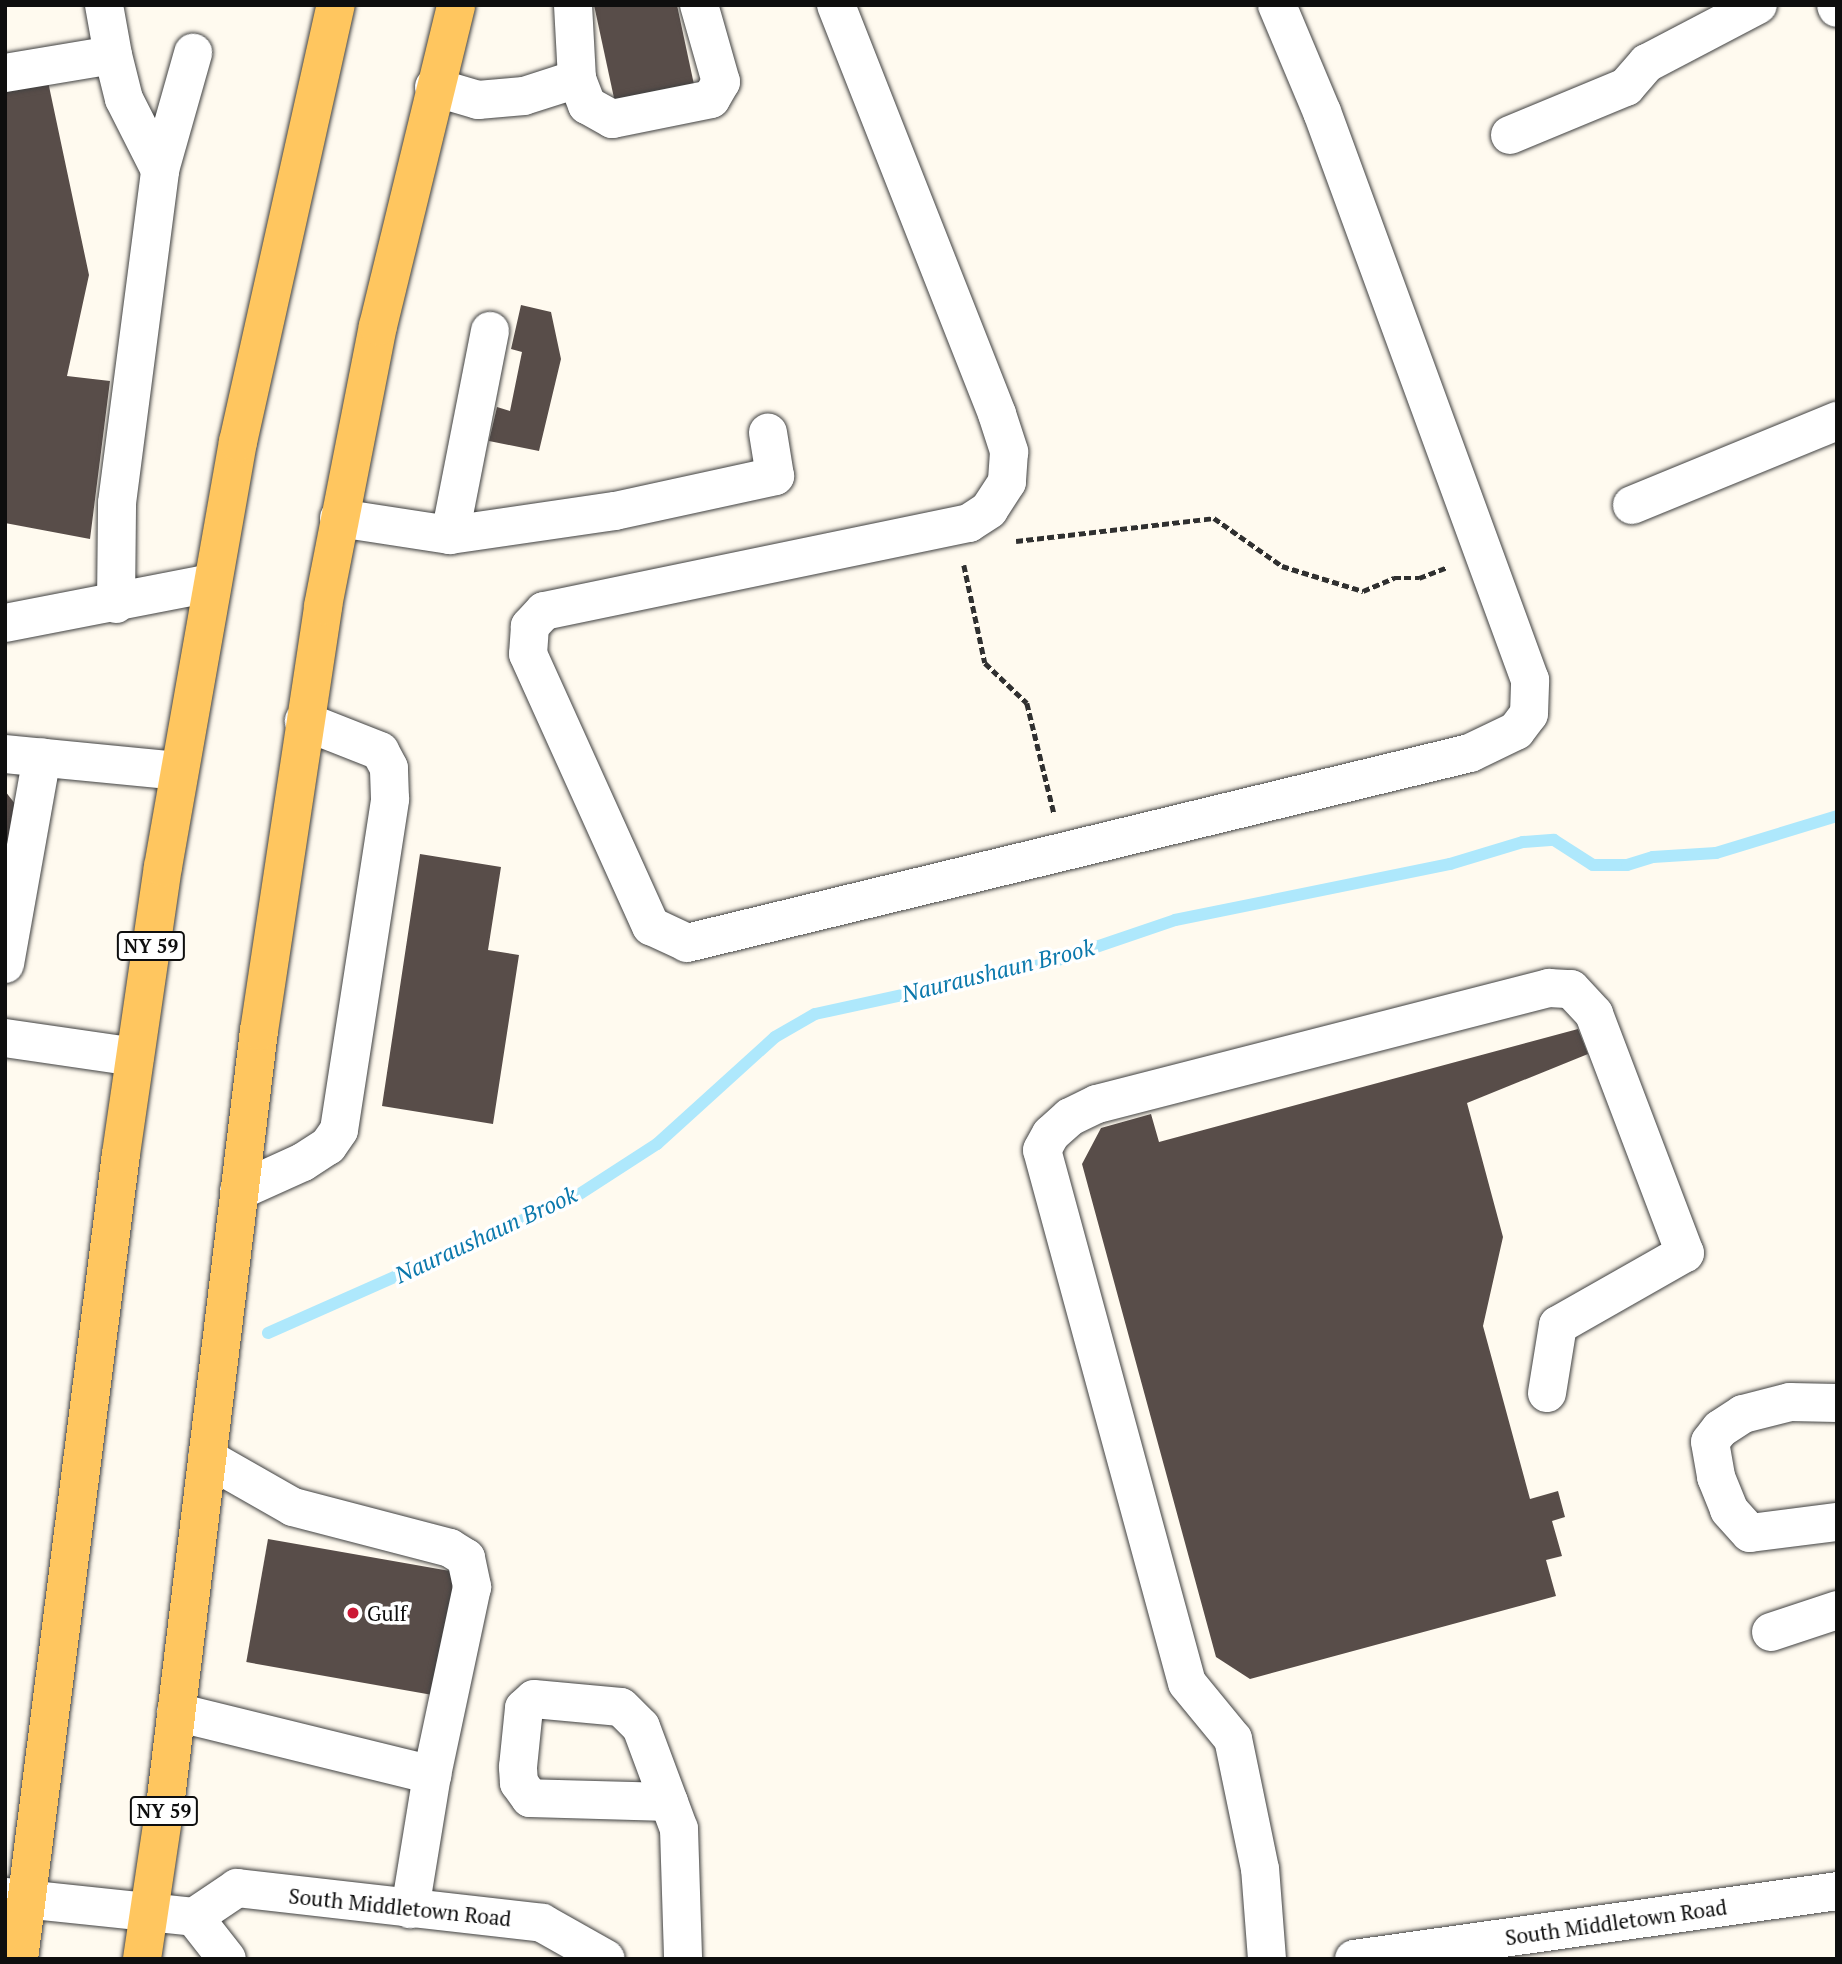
<!DOCTYPE html>
<style>
body{margin:0}
#map{position:relative;width:1842px;height:1964px;overflow:hidden;background:#fffaef;font-family:"PT Serif",serif}
div>[style]{position:absolute}
[style*='--x']{left:calc(var(--x)*1px);top:calc(var(--y)*1px);width:calc(var(--w)*1px);rotate:calc(var(--a)*1deg)}
.stream>*{height:12px;margin:-6px;padding:0 6px;transform-origin:6px;border-radius:6px;background:#aee8fc}
.building>*{inset:0;background:#584d49;transform-origin:0 0}
.path>*{height:4.5px;margin-top:-2.25px;transform-origin:0;background:repeating-linear-gradient(90deg,#303030 0 7px,transparent 0 10.5px)}
.roads{filter:drop-shadow(0 0 2px #414141) drop-shadow(0 0 2px #414141)}
.minor>*{height:38px;margin:-19px;padding:0 19px;transform-origin:19px;border-radius:19px;background:#fff}
.major>*{height:38px;margin:-19px;padding:0 19px;transform-origin:19px;border-radius:19px;background:#ffc65f}
.dots>*{width:19px;height:19px;translate:-50% -50%;box-sizing:border-box;border:4px solid #fff;border-radius:50%}
span{translate:-50% -50%;white-space:nowrap;text-align:center;line-height:1.15;-webkit-text-stroke:7px #fff;paint-order:stroke}
.shield-label span{padding:2px 5px;background:#fff;border:2px solid;border-radius:5px;-webkit-text-stroke-width:0}
.shield-label{font-size:19px;color:#0e0e0e;font-weight:700}
.poi-label{font-size:21px;color:#0e0e0e}
.left{translate:0 -50%;text-align:left}
.street-label{font-size:21px;color:#0e0e0e}
.water-label{font-size:23px;color:#0a78ac;font-style:italic}
.frame{position:absolute;inset:0;border:7px solid #0e0e0e;pointer-events:none}
</style>
<div id="map">
<div class="stream">
<i style="--x:268;--y:1333;--w:336;--a:-23.9"></i>
<i style="--x:575;--y:1197;--w:98;--a:-32.9"></i>
<i style="--x:657;--y:1144;--w:159;--a:-42.2"></i>
<i style="--x:775;--y:1037;--w:46;--a:-29.9"></i>
<i style="--x:815;--y:1014;--w:239;--a:-12.3"></i>
<i style="--x:1049;--y:963;--w:133;--a:-18.8"></i>
<i style="--x:1175;--y:920;--w:281;--a:-11.5"></i>
<i style="--x:1450;--y:864;--w:76;--a:-16.8"></i>
<i style="--x:1523;--y:842;--w:31;--a:-4"></i>
<i style="--x:1554;--y:840;--w:46;--a:32.7"></i>
<i style="--x:1593;--y:865;--w:34;--a:0"></i>
<i style="--x:1627;--y:865;--w:27;--a:-17"></i>
<i style="--x:1653;--y:857;--w:63;--a:-3.6"></i>
<i style="--x:1716;--y:853;--w:127;--a:-17"></i>
</div>
<div class="building">
<i style="clip-path:polygon(594px 5px,677px 5px,696px 94px,617px 112px)"></i>
<i style="clip-path:polygon(46px 72px,89px 275px,67px 376px,110px 381px,90px 539px,5px 523px,5px 80px)"></i>
<i style="clip-path:polygon(521px 305px,551px 312px,561px 359px,539px 451px,489px 441px,497px 407px,510px 411px,522px 352px,511px 349px)"></i>
<i style="clip-path:polygon(5px 791px,16px 805px,12px 840px,5px 845px)"></i>
<i style="clip-path:polygon(420px 854px,501px 867px,488px 950px,519px 955px,493px 1124px,382px 1106px)"></i>
<i style="clip-path:polygon(1578px 1029px,1588px 1054px,1467px 1103px,1503px 1237px,1483px 1326px,1530px 1499px,1558px 1491px,1565px 1517px,1552px 1521px,1562px 1556px,1546px 1560px,1556px 1596px,1250px 1679px,1216px 1657px,1082px 1164px,1101px 1128px,1151px 1114px,1159px 1142px)"></i>
<i style="left:268px;top:1539px;width:192px;height:125px;rotate:10deg"></i>
</div>
<div class="path">
<i style="--x:1016;--y:541;--w:199;--a:-6.6"></i>
<i style="--x:1214;--y:518;--w:83;--a:35.2"></i>
<i style="--x:1282;--y:566;--w:85;--a:17.2"></i>
<i style="--x:1363;--y:591;--w:34;--a:-23"></i>
<i style="--x:1394;--y:578;--w:25;--a:0"></i>
<i style="--x:1419;--y:578;--w:30;--a:-21"></i>
<i style="--x:964;--y:565;--w:100;--a:77.9"></i>
<i style="--x:985;--y:663;--w:58;--a:43.6"></i>
<i style="--x:1027;--y:703;--w:113;--a:76.2"></i>
</div>
<div class="roads">
<div class="minor">
<i style="--x:104;--y:5;--w:51;--a:79.8"></i>
<i style="--x:573;--y:5;--w:74;--a:86.9"></i>
<i style="--x:577;--y:79;--w:28;--a:69"></i>
<i style="--x:587;--y:105;--w:29;--a:29"></i>
<i style="--x:612;--y:119;--w:101;--a:-11.4"></i>
<i style="--x:711;--y:99;--w:20;--a:-60"></i>
<i style="--x:721;--y:82;--w:80;--a:-105.9"></i>
<i style="--x:836;--y:5;--w:440;--a:68.5"></i>
<i style="--x:997;--y:414;--w:40;--a:72"></i>
<i style="--x:1009;--y:452;--w:30;--a:94"></i>
<i style="--x:1007;--y:482;--w:33;--a:123"></i>
<i style="--x:989;--y:510;--w:24;--a:147"></i>
<i style="--x:969;--y:523;--w:434;--a:168.3"></i>
<i style="--x:544;--y:611;--w:21;--a:133"></i>
<i style="--x:530;--y:626;--w:28;--a:94"></i>
<i style="--x:528;--y:654;--w:299;--a:65.7"></i>
<i style="--x:651;--y:926;--w:40;--a:25"></i>
<i style="--x:687;--y:943;--w:806;--a:-13.64"></i>
<i style="--x:1470;--y:753;--w:51;--a:-25.6"></i>
<i style="--x:1516;--y:731;--w:21;--a:-53"></i>
<i style="--x:1529;--y:714;--w:34;--a:-88"></i>
<i style="--x:1530;--y:680;--w:605;--a:-110.11"></i>
<i style="--x:1322;--y:112;--w:116;--a:-112.8"></i>
<i style="--x:1836;--y:5;--w:3;--a:72"></i>
<i style="--x:5;--y:73;--w:109;--a:-9.5"></i>
<i style="--x:113;--y:55;--w:45;--a:76"></i>
<i style="--x:124;--y:99;--w:80;--a:63.1"></i>
<i style="--x:434;--y:87;--w:46;--a:16.5"></i>
<i style="--x:478;--y:100;--w:46;--a:-5"></i>
<i style="--x:524;--y:96;--w:56;--a:-17.8"></i>
<i style="--x:1510;--y:135;--w:126;--a:-22.5"></i>
<i style="--x:1626;--y:87;--w:32;--a:-49"></i>
<i style="--x:1647;--y:63;--w:125;--a:-27.6"></i>
<i style="--x:1632;--y:505;--w:222;--a:-22.3"></i>
<i style="--x:339;--y:518;--w:112;--a:8.7"></i>
<i style="--x:450;--y:535;--w:167;--a:-8.3"></i>
<i style="--x:615;--y:511;--w:164;--a:-12.3"></i>
<i style="--x:775;--y:476;--w:44;--a:-99.2"></i>
<i style="--x:450;--y:535;--w:208;--a:-78.9"></i>
<i style="--x:116;--y:604;--w:101;--a:-89.4"></i>
<i style="--x:117;--y:503;--w:336;--a:-82.6"></i>
<i style="--x:160;--y:170;--w:122;--a:-74.2"></i>
<i style="--x:5;--y:623;--w:210;--a:-11"></i>
<i style="--x:5;--y:754;--w:175;--a:5.6"></i>
<i style="--x:5;--y:964;--w:210;--a:-79.9"></i>
<i style="--x:5;--y:1038;--w:131;--a:8.3"></i>
<i style="--x:239;--y:1191;--w:70;--a:-24.4"></i>
<i style="--x:303;--y:1162;--w:30;--a:-33"></i>
<i style="--x:328;--y:1146;--w:19;--a:-55"></i>
<i style="--x:339;--y:1130;--w:335;--a:-81.2"></i>
<i style="--x:390;--y:799;--w:31;--a:-92"></i>
<i style="--x:389;--y:768;--w:19;--a:-118"></i>
<i style="--x:380;--y:751;--w:82;--a:-158.5"></i>
<i style="--x:1837;--y:1403;--w:47;--a:-178.8"></i>
<i style="--x:1790;--y:1402;--w:49;--a:165.7"></i>
<i style="--x:1743;--y:1414;--w:27;--a:147"></i>
<i style="--x:1720;--y:1429;--w:16;--a:128"></i>
<i style="--x:1710;--y:1442;--w:36;--a:80"></i>
<i style="--x:1716;--y:1477;--w:35;--a:68"></i>
<i style="--x:1729;--y:1510;--w:31;--a:48"></i>
<i style="--x:1750;--y:1533;--w:88;--a:-7.2"></i>
<i style="--x:207;--y:1458;--w:99;--a:29.7"></i>
<i style="--x:293;--y:1507;--w:162;--a:14.6"></i>
<i style="--x:450;--y:1548;--w:19;--a:32"></i>
<i style="--x:466;--y:1558;--w:30;--a:78"></i>
<i style="--x:472;--y:1587;--w:192;--a:102"></i>
<i style="--x:1771;--y:1632;--w:70;--a:-18.4"></i>
<i style="--x:176;--y:1712;--w:264;--a:13.8"></i>
<i style="--x:432;--y:1775;--w:136;--a:99.3"></i>
<i style="--x:669;--y:1802;--w:139;--a:-178.4"></i>
<i style="--x:530;--y:1798;--w:19;--a:-126"></i>
<i style="--x:519;--y:1783;--w:16;--a:-94"></i>
<i style="--x:518;--y:1767;--w:59;--a:-84.2"></i>
<i style="--x:524;--y:1708;--w:13;--a:-42"></i>
<i style="--x:534;--y:1699;--w:87;--a:5.3"></i>
<i style="--x:621;--y:1707;--w:28;--a:45"></i>
<i style="--x:641;--y:1727;--w:109;--a:69.6"></i>
<i style="--x:679;--y:1829;--w:130;--a:88.2"></i>
<i style="--x:5;--y:1897;--w:190;--a:6"></i>
<i style="--x:194;--y:1917;--w:53;--a:51.8"></i>
<i style="--x:194;--y:1917;--w:52;--a:-34"></i>
<i style="--x:237;--y:1888;--w:307;--a:6.5"></i>
<i style="--x:542;--y:1923;--w:73;--a:29.4"></i>
<i style="--x:1267;--y:1959;--w:90;--a:-94.4"></i>
<i style="--x:1260;--y:1869;--w:133;--a:-101.7"></i>
<i style="--x:1233;--y:1739;--w:72;--a:-129.4"></i>
<i style="--x:1187;--y:1683;--w:552;--a:-105.22"></i>
<i style="--x:1042;--y:1150;--w:18;--a:-61"></i>
<i style="--x:1051;--y:1134;--w:25;--a:-42"></i>
<i style="--x:1070;--y:1117;--w:30;--a:-26"></i>
<i style="--x:1097;--y:1104;--w:467;--a:-14.4"></i>
<i style="--x:1549;--y:988;--w:22;--a:3"></i>
<i style="--x:1571;--y:989;--w:34;--a:47"></i>
<i style="--x:1594;--y:1014;--w:256;--a:69.2"></i>
<i style="--x:1685;--y:1253;--w:146;--a:150.4"></i>
<i style="--x:1558;--y:1325;--w:69;--a:99.2"></i>
<i style="--x:1354;--y:1959;--w:488;--a:-8"></i>
</div>
<div class="major">
<i style="--x:19;--y:1959;--w:811;--a:-82.78"></i>
<i style="--x:121;--y:1154;--w:290;--a:-81.7"></i>
<i style="--x:163;--y:867;--w:432;--a:-80"></i>
<i style="--x:238;--y:442;--w:448;--a:-77.4"></i>
<i style="--x:142;--y:1959;--w:163;--a:-81.5"></i>
<i style="--x:166;--y:1798;--w:773;--a:-83.09"></i>
<i style="--x:259;--y:1031;--w:430;--a:-81.4"></i>
<i style="--x:323;--y:606;--w:285;--a:-78.9"></i>
<i style="--x:378;--y:326;--w:330;--a:-76.3"></i>
</div>
</div>
<div class="dots">
<i style="left:353px;top:1613px;background:#cc1835"></i>
</div>
<div class="shield-label">
<span style="left:151px;top:946px">NY 59</span>
<span style="left:164px;top:1811px">NY 59</span>
</div>
<div class="poi-label">
<span class="left" style="left:367px;top:1613px">Gulf</span>
</div>
<div class="street-label">
<span style="left:400px;top:1907px;rotate:6deg">South Middletown Road</span>
<span style="left:1616px;top:1922px;rotate:-8deg">South Middletown Road</span>
</div>
<div class="water-label">
<span style="left:998px;top:971px;rotate:-14deg">Nauraushaun Brook</span>
<span style="left:486px;top:1235px;rotate:-25deg">Nauraushaun Brook</span>
</div>
<div class="frame"></div>
</div>
